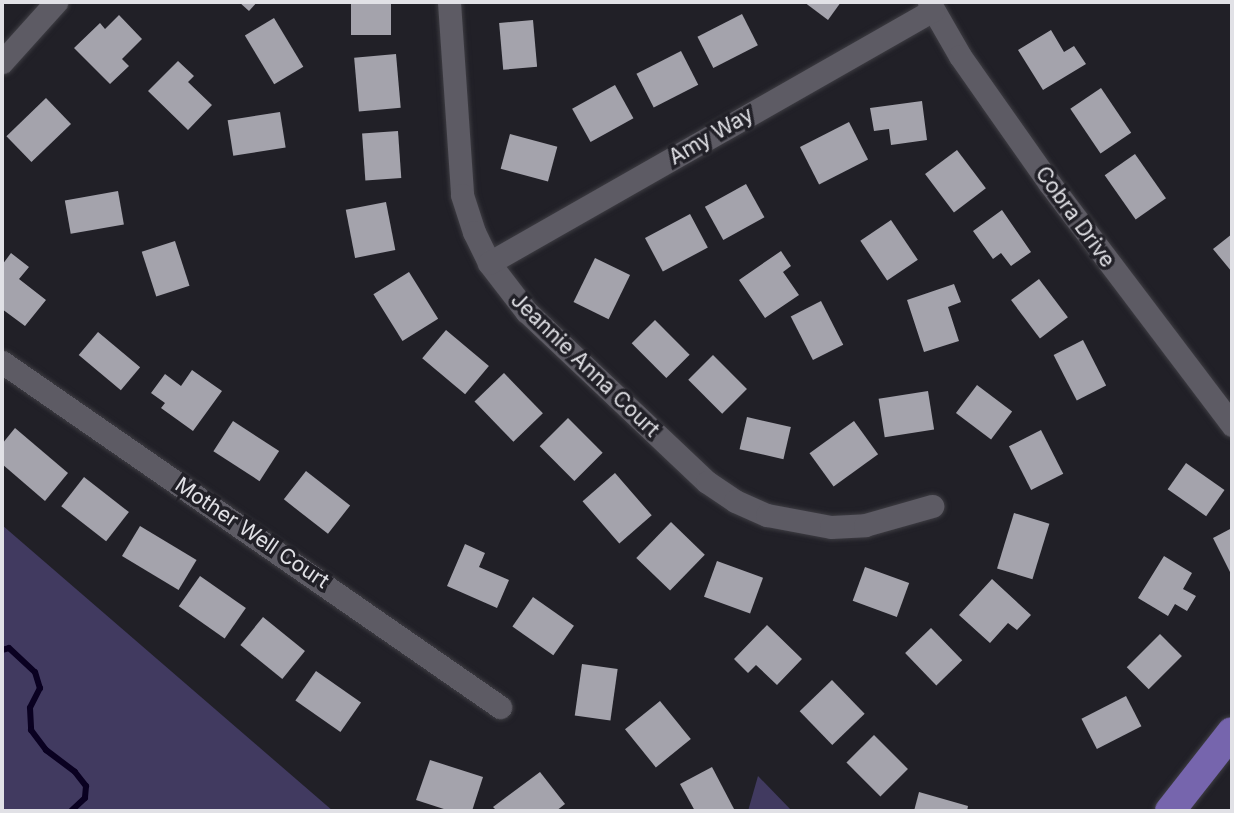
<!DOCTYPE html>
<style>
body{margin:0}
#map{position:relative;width:1234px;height:813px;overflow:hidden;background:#212027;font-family:Inter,sans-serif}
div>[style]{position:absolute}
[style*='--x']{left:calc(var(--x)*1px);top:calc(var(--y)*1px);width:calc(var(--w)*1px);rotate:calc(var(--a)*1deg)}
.green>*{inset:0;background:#413a60}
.stream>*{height:6px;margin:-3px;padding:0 3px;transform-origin:3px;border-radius:3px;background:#0a0121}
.building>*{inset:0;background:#a4a3ac;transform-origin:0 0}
.roads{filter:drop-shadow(0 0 2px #3e3d43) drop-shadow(0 0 2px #3e3d43)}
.minor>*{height:23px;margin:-11.5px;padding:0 11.5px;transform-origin:11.5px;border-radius:11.5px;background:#5d5b64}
.major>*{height:30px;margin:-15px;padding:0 15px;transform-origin:15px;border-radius:15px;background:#7665ad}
span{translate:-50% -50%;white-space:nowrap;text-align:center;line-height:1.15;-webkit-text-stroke:7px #212027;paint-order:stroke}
.street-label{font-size:21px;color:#e1e1e6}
.frame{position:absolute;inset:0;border:4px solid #e1e1e6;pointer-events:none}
</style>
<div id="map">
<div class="green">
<i style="clip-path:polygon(2px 525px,333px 811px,2px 811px)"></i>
<i style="clip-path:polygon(758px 776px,792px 811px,748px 811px)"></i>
</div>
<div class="stream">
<i style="--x:2;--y:650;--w:7;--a:-16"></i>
<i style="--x:9;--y:648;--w:35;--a:43"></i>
<i style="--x:35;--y:672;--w:17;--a:73"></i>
<i style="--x:40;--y:688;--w:22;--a:117"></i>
<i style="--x:30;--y:708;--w:22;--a:87"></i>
<i style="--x:31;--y:730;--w:25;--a:53"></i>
<i style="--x:46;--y:750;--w:36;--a:37"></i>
<i style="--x:75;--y:772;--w:18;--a:52"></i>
<i style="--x:86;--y:786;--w:12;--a:95"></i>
<i style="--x:85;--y:798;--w:19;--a:137"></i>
</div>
<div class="building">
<i style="clip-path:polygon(239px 2px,257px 2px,249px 11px)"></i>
<i style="left:351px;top:2px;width:40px;height:33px"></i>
<i style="clip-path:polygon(804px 2px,841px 2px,828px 20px)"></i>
<i style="left:742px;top:14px;width:35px;height:50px;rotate:63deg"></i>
<i style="clip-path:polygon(119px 15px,142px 39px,122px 59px,129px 66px,110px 84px,74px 48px,100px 23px,105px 29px)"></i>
<i style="left:274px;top:18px;width:57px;height:34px;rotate:59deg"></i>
<i style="left:533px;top:20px;width:47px;height:34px;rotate:85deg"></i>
<i style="clip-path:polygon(1051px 30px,1064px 52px,1074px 46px,1086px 64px,1043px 90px,1018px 50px)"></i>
<i style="left:681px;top:51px;width:38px;height:50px;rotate:63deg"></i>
<i style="left:396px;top:54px;width:54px;height:42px;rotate:85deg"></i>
<i style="clip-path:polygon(178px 61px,194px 76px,188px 82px,212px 105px,188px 130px,148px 91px)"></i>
<i style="left:615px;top:85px;width:38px;height:49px;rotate:61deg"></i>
<i style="left:1101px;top:88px;width:54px;height:37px;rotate:56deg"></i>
<i style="left:46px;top:98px;width:36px;height:55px;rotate:46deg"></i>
<i style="clip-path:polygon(922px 101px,927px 140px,891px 145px,889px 129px,874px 131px,870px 108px)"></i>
<i style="left:280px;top:112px;width:36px;height:53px;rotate:81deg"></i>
<i style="left:849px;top:122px;width:42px;height:55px;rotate:63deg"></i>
<i style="left:398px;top:131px;width:47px;height:36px;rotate:86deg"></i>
<i style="left:510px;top:134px;width:49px;height:36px;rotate:15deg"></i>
<i style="left:957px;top:150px;width:48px;height:40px;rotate:53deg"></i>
<i style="left:1135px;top:154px;width:54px;height:37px;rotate:55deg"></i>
<i style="left:746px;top:184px;width:38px;height:47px;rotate:61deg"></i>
<i style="left:118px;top:191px;width:34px;height:54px;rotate:80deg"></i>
<i style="left:386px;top:202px;width:49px;height:41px;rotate:79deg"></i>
<i style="clip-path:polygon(1002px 210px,1031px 252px,1011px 266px,1001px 253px,993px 259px,973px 231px)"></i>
<i style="left:690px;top:214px;width:38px;height:51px;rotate:62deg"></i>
<i style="left:891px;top:220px;width:48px;height:37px;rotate:56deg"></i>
<i style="clip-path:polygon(1232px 234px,1232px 272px,1213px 249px)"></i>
<i style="left:175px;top:241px;width:47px;height:35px;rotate:72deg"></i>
<i style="clip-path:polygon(781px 251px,791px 266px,783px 272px,799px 295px,765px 318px,739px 280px)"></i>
<i style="clip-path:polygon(11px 253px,29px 267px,19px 279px,46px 300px,25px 326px,2px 309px,2px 265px)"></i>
<i style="left:595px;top:258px;width:39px;height:49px;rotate:26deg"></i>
<i style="left:409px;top:272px;width:55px;height:42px;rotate:58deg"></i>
<i style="left:1039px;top:279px;width:48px;height:35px;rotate:53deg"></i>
<i style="clip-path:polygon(954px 284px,961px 302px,948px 307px,959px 341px,924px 352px,907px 300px)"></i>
<i style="left:821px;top:301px;width:49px;height:34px;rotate:63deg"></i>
<i style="left:655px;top:320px;width:49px;height:33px;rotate:45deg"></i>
<i style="left:446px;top:330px;width:56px;height:37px;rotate:40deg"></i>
<i style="left:98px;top:332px;width:55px;height:30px;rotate:40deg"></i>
<i style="left:1083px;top:340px;width:51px;height:33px;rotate:63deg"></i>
<i style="left:713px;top:355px;width:48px;height:35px;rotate:45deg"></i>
<i style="clip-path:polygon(192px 370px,222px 391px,193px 431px,161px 408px,165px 403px,151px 393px,165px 374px,181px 386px)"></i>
<i style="left:504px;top:373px;width:56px;height:41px;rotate:46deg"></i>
<i style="left:977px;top:385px;width:44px;height:35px;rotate:37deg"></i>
<i style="left:928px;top:391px;width:39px;height:50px;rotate:81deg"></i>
<i style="left:747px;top:417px;width:45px;height:33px;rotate:13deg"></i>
<i style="left:568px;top:418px;width:49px;height:40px;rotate:45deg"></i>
<i style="left:233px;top:421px;width:55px;height:36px;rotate:33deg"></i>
<i style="left:854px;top:421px;width:41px;height:55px;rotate:54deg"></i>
<i style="clip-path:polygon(15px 428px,68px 473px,45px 501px,2px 464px,2px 444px)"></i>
<i style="left:1041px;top:430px;width:49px;height:36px;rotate:63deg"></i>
<i style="left:1186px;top:463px;width:47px;height:32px;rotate:35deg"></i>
<i style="left:306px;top:471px;width:56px;height:36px;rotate:38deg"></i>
<i style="left:615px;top:473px;width:56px;height:43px;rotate:49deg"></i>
<i style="left:84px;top:477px;width:57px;height:37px;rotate:38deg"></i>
<i style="left:1014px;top:513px;width:37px;height:58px;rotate:17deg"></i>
<i style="left:671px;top:522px;width:47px;height:50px;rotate:44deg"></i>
<i style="left:140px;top:526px;width:66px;height:35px;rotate:31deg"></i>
<i style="clip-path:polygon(1232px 528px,1232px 576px,1213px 538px)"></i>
<i style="clip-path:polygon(465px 544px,485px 553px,479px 567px,509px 580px,497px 608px,447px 586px)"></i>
<i style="clip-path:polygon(1164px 556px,1192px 573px,1183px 589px,1196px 596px,1187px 611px,1175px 604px,1168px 616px,1138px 598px)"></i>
<i style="left:717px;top:561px;width:49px;height:38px;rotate:20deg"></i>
<i style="left:865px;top:567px;width:47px;height:36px;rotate:20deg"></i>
<i style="left:200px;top:576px;width:56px;height:37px;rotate:35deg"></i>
<i style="clip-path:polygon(992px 579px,1031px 615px,1017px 630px,1008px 623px,990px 643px,959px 615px)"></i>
<i style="left:533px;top:597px;width:50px;height:36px;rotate:35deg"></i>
<i style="left:263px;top:617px;width:54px;height:36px;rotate:39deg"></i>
<i style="clip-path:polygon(767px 625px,802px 659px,777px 685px,756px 665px,748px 673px,734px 659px)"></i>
<i style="left:931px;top:628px;width:45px;height:36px;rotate:46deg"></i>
<i style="left:1160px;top:634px;width:31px;height:47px;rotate:45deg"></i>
<i style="left:582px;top:664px;width:36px;height:52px;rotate:8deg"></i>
<i style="left:316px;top:671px;width:55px;height:36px;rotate:35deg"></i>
<i style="left:832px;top:680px;width:47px;height:45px;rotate:46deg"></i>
<i style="left:1126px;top:696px;width:34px;height:50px;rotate:63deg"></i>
<i style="left:660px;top:701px;width:49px;height:45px;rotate:51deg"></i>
<i style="left:874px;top:735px;width:48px;height:39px;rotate:45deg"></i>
<i style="clip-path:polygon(430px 760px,483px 777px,472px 811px,450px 811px,416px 800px)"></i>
<i style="clip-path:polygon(712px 767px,734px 809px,730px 811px,695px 811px,680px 784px)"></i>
<i style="clip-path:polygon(540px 772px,565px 804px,556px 811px,497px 811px,493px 807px)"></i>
<i style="clip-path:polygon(919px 792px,968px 806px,967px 811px,914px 811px)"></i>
</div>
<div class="roads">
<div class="minor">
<i style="--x:449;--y:2;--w:193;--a:86.1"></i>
<i style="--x:462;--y:195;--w:39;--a:72"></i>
<i style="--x:474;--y:232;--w:34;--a:64"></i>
<i style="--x:489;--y:263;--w:61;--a:52.4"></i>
<i style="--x:526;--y:311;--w:249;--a:43.4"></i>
<i style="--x:707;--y:482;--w:34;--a:34"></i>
<i style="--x:735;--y:501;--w:35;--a:24"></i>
<i style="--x:767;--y:515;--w:65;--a:10.6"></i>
<i style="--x:831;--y:527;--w:34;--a:-3"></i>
<i style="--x:865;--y:525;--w:70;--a:-15.8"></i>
<i style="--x:929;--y:2;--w:62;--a:60.1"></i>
<i style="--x:960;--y:56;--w:156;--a:54.9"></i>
<i style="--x:1050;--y:184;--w:302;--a:52.9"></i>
<i style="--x:2;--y:62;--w:81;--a:-48"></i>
<i style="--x:489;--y:263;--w:511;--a:-29.68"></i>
<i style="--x:2;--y:362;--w:606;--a:34.71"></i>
</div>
<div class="major">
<i style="--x:1170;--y:811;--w:100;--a:-51.9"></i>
</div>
</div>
<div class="street-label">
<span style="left:711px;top:136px;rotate:-30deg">Amy Way</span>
<span style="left:1075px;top:217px;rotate:54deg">Cobra Drive</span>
<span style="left:585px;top:365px;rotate:44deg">Jeannie Anna Court</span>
<span style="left:252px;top:533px;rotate:34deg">Mother Well Court</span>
</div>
<div class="frame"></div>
</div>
